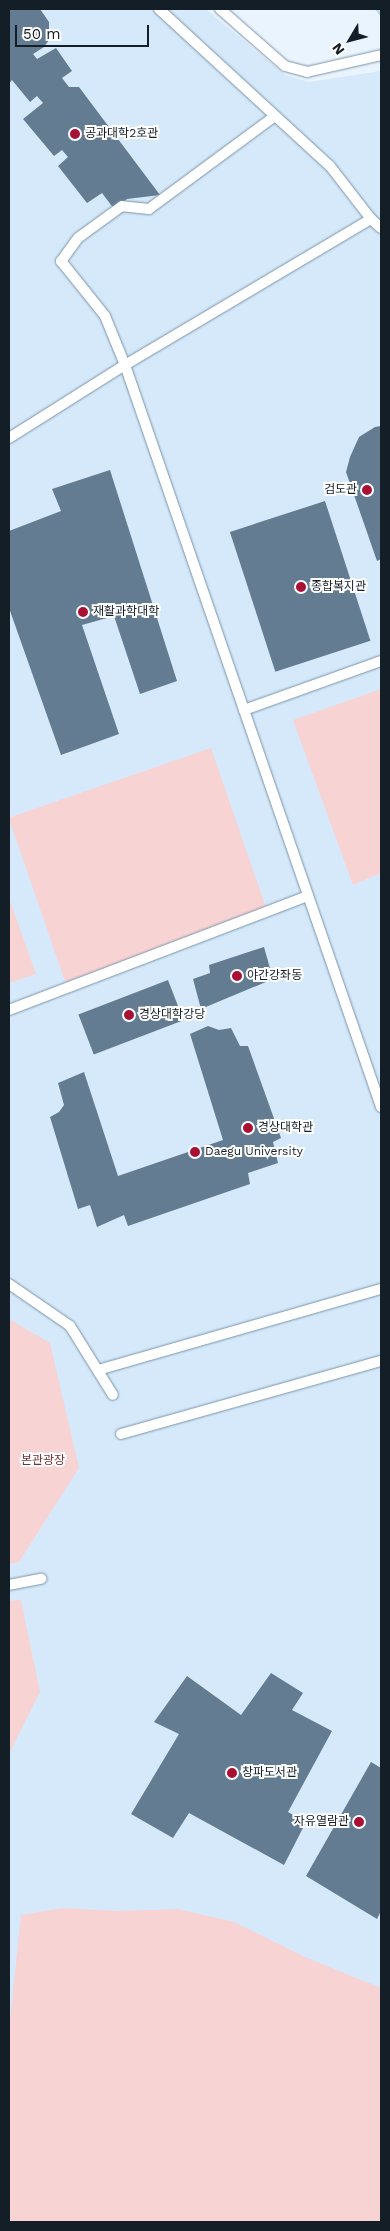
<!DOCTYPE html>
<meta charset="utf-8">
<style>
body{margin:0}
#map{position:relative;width:390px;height:2231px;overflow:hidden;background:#eaf4fe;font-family:"Work Sans","Noto Sans KR",sans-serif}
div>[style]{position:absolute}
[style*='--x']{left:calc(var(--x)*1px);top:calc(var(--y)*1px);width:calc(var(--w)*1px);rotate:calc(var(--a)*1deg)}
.built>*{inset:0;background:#d5e9fa}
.green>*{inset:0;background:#f8d3d4;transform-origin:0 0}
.stream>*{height:5.5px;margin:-2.75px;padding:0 2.75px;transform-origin:2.75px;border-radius:2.75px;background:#bcdbf7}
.building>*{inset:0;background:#647c91;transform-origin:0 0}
.roads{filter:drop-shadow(0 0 1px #7b93a9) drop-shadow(0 0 1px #7b93a9)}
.lane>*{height:10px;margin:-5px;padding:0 5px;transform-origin:5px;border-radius:5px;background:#fff}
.dots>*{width:14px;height:14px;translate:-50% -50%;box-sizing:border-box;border:2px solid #fff;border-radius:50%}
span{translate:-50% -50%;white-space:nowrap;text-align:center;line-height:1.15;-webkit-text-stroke:4px #fff;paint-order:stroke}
.poi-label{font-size:12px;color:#141e26}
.left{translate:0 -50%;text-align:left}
.right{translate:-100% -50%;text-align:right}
.park-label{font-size:12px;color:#733037}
.frame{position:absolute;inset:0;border:10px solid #141e26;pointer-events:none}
.north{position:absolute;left:325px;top:15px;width:50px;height:50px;-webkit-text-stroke:4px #fff;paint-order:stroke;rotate:233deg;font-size:14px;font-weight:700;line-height:20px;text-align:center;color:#141e26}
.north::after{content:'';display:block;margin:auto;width:18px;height:22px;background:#141e26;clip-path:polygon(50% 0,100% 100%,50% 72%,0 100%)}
.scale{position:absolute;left:15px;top:25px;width:134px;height:22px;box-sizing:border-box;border:2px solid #141e26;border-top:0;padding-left:6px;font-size:15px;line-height:18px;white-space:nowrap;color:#141e26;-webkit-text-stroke:4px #fff;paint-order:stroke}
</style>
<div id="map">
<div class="built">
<i style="clip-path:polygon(9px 9px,206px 9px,285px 75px,309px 82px,381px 71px,381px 2222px,9px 2222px)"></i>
</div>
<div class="green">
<i style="clip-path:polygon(381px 689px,381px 873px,353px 885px,293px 720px)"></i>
<i style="left:211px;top:748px;width:174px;height:214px;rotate:71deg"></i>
<i style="clip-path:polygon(9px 898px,36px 974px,9px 983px)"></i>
<i style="clip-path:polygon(9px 1319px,50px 1343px,79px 1468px,19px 1562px,9px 1564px)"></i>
<i style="clip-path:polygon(21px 1600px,40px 1692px,9px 1754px,9px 1601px)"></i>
<i style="clip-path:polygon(62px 1908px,117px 1911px,178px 1909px,234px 1922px,305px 1957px,381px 1988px,381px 2222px,9px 2222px,9px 2029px,21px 1915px)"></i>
</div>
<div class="stream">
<i style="--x:379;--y:9;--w:4;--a:56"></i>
</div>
<div class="building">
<i style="clip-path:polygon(9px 9px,40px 9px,49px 22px,49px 40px,44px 47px,33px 54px,37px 59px,56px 48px,72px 71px,62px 78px,69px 87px,79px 87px,160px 195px,127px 199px,114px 209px,102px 193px,87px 203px,58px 166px,68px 157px,62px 150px,54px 156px,23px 119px,43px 103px,37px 96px,30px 102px,12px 80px,9px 84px)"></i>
<i style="clip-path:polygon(381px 426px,381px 559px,377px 561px,346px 472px,350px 457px,359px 437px,375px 427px)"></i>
<i style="clip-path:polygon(110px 470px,177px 681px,140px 694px,114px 616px,82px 625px,119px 734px,61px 755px,9px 608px,9px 531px,61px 511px,52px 489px)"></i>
<i style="left:325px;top:501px;width:147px;height:100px;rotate:72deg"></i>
<i style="clip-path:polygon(264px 947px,273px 979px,201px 1009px,193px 979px,210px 973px,209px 965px)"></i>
<i style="left:168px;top:980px;width:43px;height:96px;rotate:69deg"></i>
<i style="clip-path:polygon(208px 1026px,219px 1030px,231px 1028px,240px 1046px,248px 1046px,281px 1138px,273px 1142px,278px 1163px,248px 1173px,250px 1184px,128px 1226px,124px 1215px,97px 1227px,90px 1205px,78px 1209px,50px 1117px,59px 1112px,64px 1105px,58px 1083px,84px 1072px,118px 1176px,223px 1140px,190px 1034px)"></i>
<i style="clip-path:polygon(271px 1673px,303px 1693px,292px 1710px,332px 1731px,288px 1812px,306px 1822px,284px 1865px,189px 1813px,173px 1838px,131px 1814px,179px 1734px,154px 1722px,187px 1676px,241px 1715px)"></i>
<i style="clip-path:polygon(371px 1762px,381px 1768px,381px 1911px,377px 1919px,306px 1876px)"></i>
</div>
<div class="roads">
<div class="lane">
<i style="--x:159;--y:9;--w:232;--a:42.6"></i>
<i style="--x:330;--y:166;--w:67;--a:52.3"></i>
<i style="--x:220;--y:9;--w:86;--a:41.2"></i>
<i style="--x:285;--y:66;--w:23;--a:15"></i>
<i style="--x:307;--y:72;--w:76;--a:-12.9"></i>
<i style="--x:275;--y:116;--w:157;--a:143.6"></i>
<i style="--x:149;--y:209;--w:27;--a:-174"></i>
<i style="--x:122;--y:206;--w:54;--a:144"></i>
<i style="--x:78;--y:238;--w:29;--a:126"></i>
<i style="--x:61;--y:261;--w:70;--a:51.3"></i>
<i style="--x:105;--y:316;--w:53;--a:67.8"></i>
<i style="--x:125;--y:365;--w:785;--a:70.96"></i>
<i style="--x:9;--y:438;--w:137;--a:-32.2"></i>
<i style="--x:125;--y:365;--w:286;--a:-30.7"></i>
<i style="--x:371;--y:219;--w:13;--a:42"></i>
<i style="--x:244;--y:710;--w:145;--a:-19.7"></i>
<i style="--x:9;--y:1010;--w:320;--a:-20.9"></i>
<i style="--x:9;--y:1284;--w:74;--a:34.5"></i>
<i style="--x:70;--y:1326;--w:81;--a:58.1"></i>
<i style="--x:98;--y:1370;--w:294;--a:-16"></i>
<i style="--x:121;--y:1434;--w:270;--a:-15.7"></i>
<i style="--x:9;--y:1585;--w:33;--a:-11"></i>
</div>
</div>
<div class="dots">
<i style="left:75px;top:134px;background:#a81036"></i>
<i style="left:367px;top:490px;background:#a81036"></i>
<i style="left:301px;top:587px;background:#a81036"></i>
<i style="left:83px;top:612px;background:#a81036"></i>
<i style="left:237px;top:976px;background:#a81036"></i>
<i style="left:129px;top:1015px;background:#a81036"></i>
<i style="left:248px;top:1128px;background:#a81036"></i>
<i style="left:195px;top:1152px;background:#a81036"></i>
<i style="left:232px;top:1773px;background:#a81036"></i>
<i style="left:359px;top:1822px;background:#a81036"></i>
</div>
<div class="poi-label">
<span class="left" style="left:85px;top:134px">공과대학2호관</span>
<span class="right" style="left:357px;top:490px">검도관</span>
<span class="left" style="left:311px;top:587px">종합복지관</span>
<span class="left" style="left:93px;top:612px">재활과학대학</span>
<span class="left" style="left:247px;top:976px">야간강좌동</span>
<span class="left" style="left:139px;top:1015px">경상대학강당</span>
<span class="left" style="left:258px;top:1128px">경상대학관</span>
<span class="left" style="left:205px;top:1152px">Daegu University</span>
<span class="left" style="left:242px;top:1773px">창파도서관</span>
<span class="right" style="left:349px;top:1822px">자유열람관</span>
</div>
<div class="park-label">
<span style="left:43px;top:1461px">본관광장</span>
</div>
<div class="frame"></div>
<div class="north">N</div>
<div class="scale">50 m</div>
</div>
